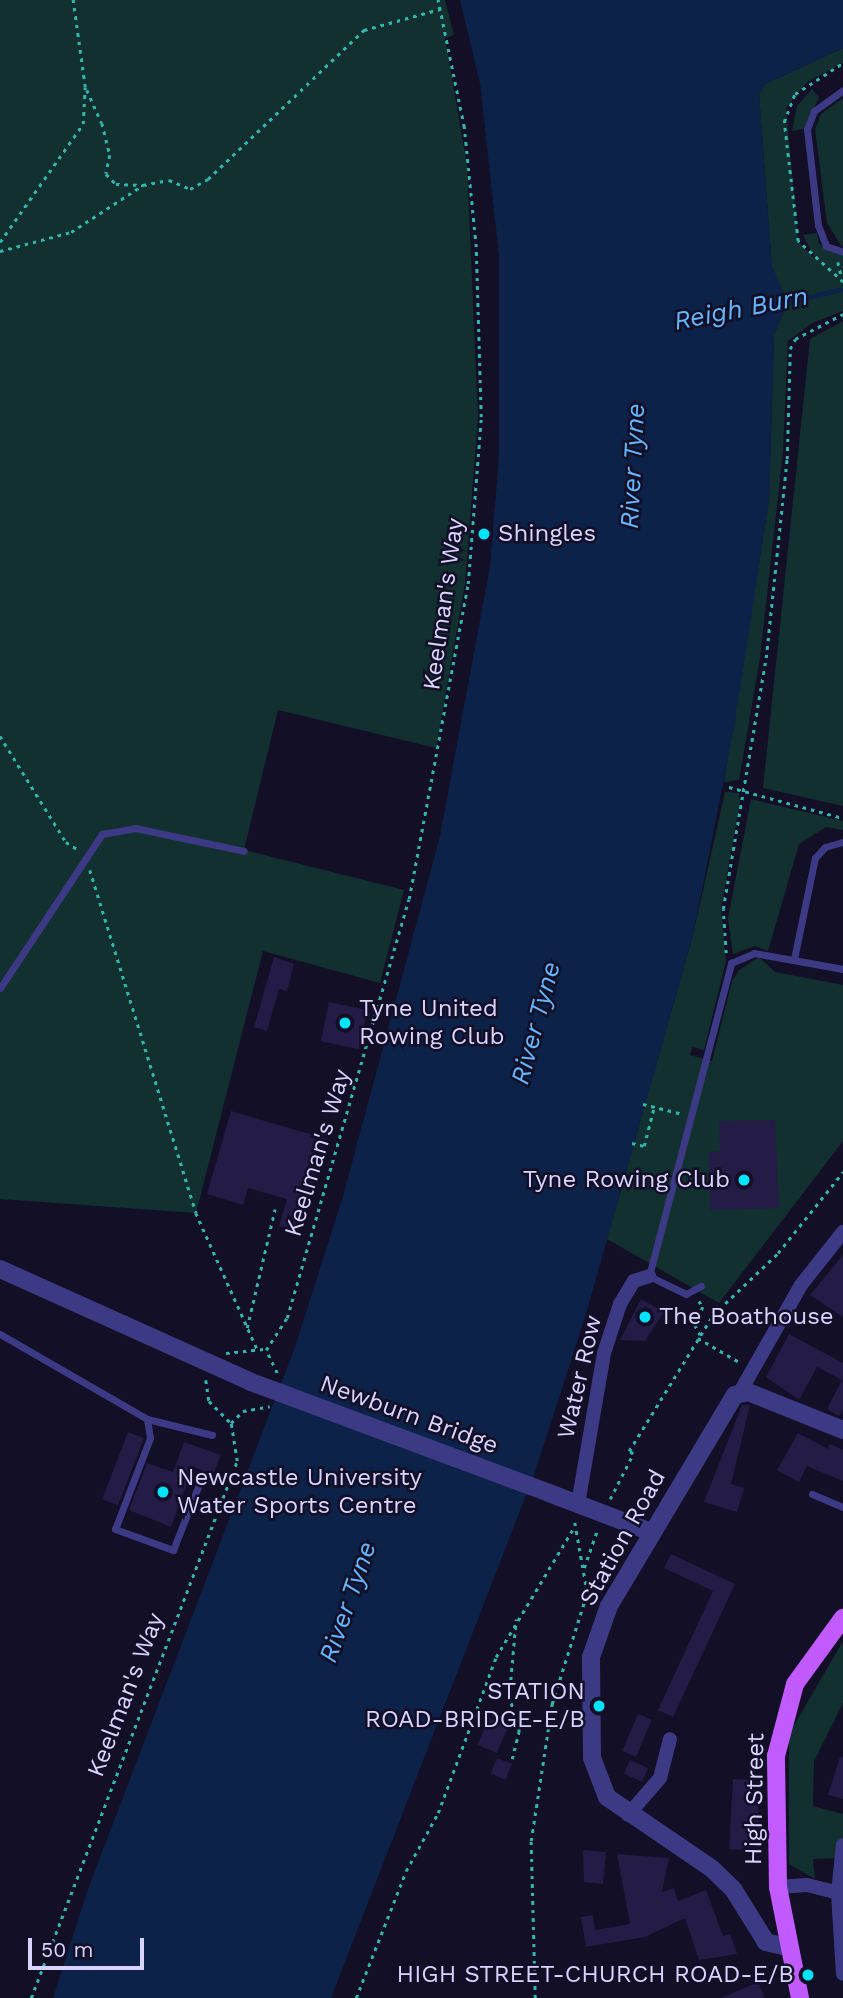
<!DOCTYPE html>
<style>
body{margin:0}
#map{position:relative;width:843px;height:1998px;overflow:hidden;background:#130f26;font-family:"Work Sans",sans-serif}
div>[style]{position:absolute}
[style*='--x']{left:calc(var(--x)*1px);top:calc(var(--y)*1px);width:calc(var(--w)*1px);rotate:calc(var(--a)*1deg)}
.green>*{inset:0;background:#12302f}
.water>*{inset:0;background:#0c2248}
.stream>*{height:4.5px;margin:-2.25px;padding:0 2.25px;transform-origin:2.25px;border-radius:2.25px;background:#0c2248}
.building>*{inset:0;background:#241b47;transform-origin:0 0}
.path>*{height:2.5px;margin-top:-1.25px;transform-origin:0;background:repeating-linear-gradient(90deg,#2fb8b0 0 3.5px,transparent 0 8.5px)}
.service>*{height:7px;margin:-3.5px;padding:0 3.5px;transform-origin:3.5px;border-radius:3.5px;background:#3d3a85}
.minor>*{height:14px;margin:-7px;padding:0 7px;transform-origin:7px;border-radius:7px;background:#3d3a85}
.tertiary>*{height:18px;margin:-9px;padding:0 9px;transform-origin:9px;border-radius:9px;background:#3d3a85}
.primary>*{height:18px;margin:-9px;padding:0 9px;transform-origin:9px;border-radius:9px;background:#c25bff}
.tertiary-bridge>*{height:18px;margin:-9px;padding:0 9px;transform-origin:9px;border-radius:9px;background:#3d3a85}
.dots>*{width:19px;height:19px;translate:-50% -50%;box-sizing:border-box;border:4px solid #130f26;border-radius:50%}
span{translate:-50% -50%;white-space:nowrap;text-align:center;line-height:1.15;-webkit-text-stroke:5px #130f26;paint-order:stroke}
.poi-label{font-size:24px;color:#d9d4ff}
.left{translate:0 -50%;text-align:left}
.right{translate:-100% -50%;text-align:right}
.street-label{font-size:24px;color:#d9d4ff}
.water-label{font-size:26px;color:#62b6ff;font-style:italic}
.scale{position:absolute;left:28px;top:1938px;width:116px;height:32px;box-sizing:border-box;border:4px solid #d9d4ff;border-top:0;padding-left:9px;font-size:21px;line-height:24px;white-space:nowrap;color:#d9d4ff;-webkit-text-stroke:5px #130f26;paint-order:stroke}
</style>
<div id="map">
<div class="green">
<i style="clip-path:polygon(0 0,445px 0,454px 35px,445px 38px,467px 165px,478px 417px,465px 584px,436px 748px,278px 710px,244px 850px,404px 890px,380px 983px,263px 951px,196px 1213px,0 1199px)"></i>
<i style="clip-path:polygon(843px 48px,843px 63px,807px 82px,786px 108px,798px 241px,816px 260px,803px 235px,817px 233px,819px 244px,843px 255px,843px 311px,812px 323px,788px 341px,783px 452px,760px 658px,739px 780px,724px 782px,769px 500px,774px 335px,788px 302px,772px 268px,759px 94px,765px 84px)"></i>
<i style="clip-path:polygon(812px 89px,819px 98px,804px 129px,792px 131px,797px 106px)"></i>
<i style="clip-path:polygon(843px 98px,843px 247px,842px 247px,827px 223px,815px 129px,821px 114px)"></i>
<i style="clip-path:polygon(843px 321px,843px 806px,763px 788px,810px 339px)"></i>
<i style="clip-path:polygon(725px 792px,739px 793px,740px 802px,721px 909px,726px 961px,704px 1050px,692px 1047px,690px 1055px,712px 1061px,732px 981px,739px 970px,759px 957px,775px 972px,843px 985px,843px 1141px,719px 1303px,607px 1239px,693px 935px)"></i>
<i style="clip-path:polygon(751px 799px,843px 821px,843px 830px,826px 827px,799px 844px,768px 951px,755px 946px,733px 954px,728px 918px)"></i>
<i style="clip-path:polygon(843px 1641px,843px 1703px,814px 1761px,813px 1806px,843px 1814px,843px 1858px,813px 1859px,815px 1879px,789px 1864px,789px 1734px)"></i>
</div>
<div class="water">
<i style="clip-path:polygon(460px 0,843px 0,843px 48px,765px 84px,759px 94px,772px 267px,788px 302px,774px 335px,769px 500px,734px 728px,693px 935px,586px 1314px,535px 1472px,331px 1998px,53px 1998px,88px 1889px,295px 1347px,343px 1196px,440px 836px,490px 566px,499px 457px,499px 256px,480px 83px)"></i>
</div>
<div class="stream">
<i style="--x:783;--y:303;--w:62;--a:-13.1"></i>
</div>
<div class="building">
<i style="clip-path:polygon(274px 957px,294px 964px,287px 991px,279px 989px,267px 1031px,254px 1027px)"></i>
<i style="left:329px;top:1002px;width:39px;height:40px;rotate:12deg"></i>
<i style="clip-path:polygon(231px 1111px,327px 1139px,299px 1232px,279px 1226px,287px 1199px,248px 1188px,243px 1205px,207px 1194px)"></i>
<i style="clip-path:polygon(775px 1120px,779px 1208px,710px 1210px,709px 1152px,720px 1151px,719px 1121px)"></i>
<i style="clip-path:polygon(843px 1255px,843px 1317px,810px 1295px)"></i>
<i style="clip-path:polygon(641px 1299px,664px 1312px,645px 1341px,620px 1340px)"></i>
<i style="clip-path:polygon(789px 1334px,843px 1363px,843px 1409px,839px 1416px,827px 1409px,842px 1380px,817px 1367px,799px 1400px,766px 1377px)"></i>
<i style="clip-path:polygon(742px 1405px,750px 1405px,731px 1484px,744px 1488px,737px 1512px,704px 1502px)"></i>
<i style="left:128px;top:1432px;width:17px;height:72px;rotate:21deg"></i>
<i style="clip-path:polygon(798px 1433px,828px 1449px,830px 1444px,843px 1450px,843px 1481px,807px 1466px,799px 1482px,777px 1470px)"></i>
<i style="clip-path:polygon(184px 1442px,221px 1455px,213px 1474px,193px 1467px,171px 1527px,129px 1510px,147px 1463px,173px 1472px)"></i>
<i style="clip-path:polygon(671px 1554px,735px 1584px,673px 1717px,658px 1710px,713px 1591px,664px 1568px)"></i>
<i style="left:638px;top:1714px;width:15px;height:40px;rotate:23deg"></i>
<i style="left:489px;top:1718px;width:21px;height:29px;rotate:23deg"></i>
<i style="clip-path:polygon(840px 1757px,843px 1757px,843px 1799px,828px 1795px)"></i>
<i style="left:497px;top:1758px;width:16px;height:17px;rotate:22deg"></i>
<i style="left:630px;top:1760px;width:20px;height:15px;rotate:24deg"></i>
<i style="clip-path:polygon(733px 1779px,754px 1780px,754px 1792px,759px 1792px,758px 1850px,729px 1849px)"></i>
<i style="clip-path:polygon(583px 1850px,606px 1852px,603px 1884px,584px 1882px)"></i>
<i style="clip-path:polygon(617px 1854px,669px 1858px,662px 1892px,674px 1888px,678px 1901px,706px 1890px,723px 1936px,730px 1934px,737px 1954px,699px 1960px,685px 1918px,645px 1937px,586px 1947px,581px 1917px,593px 1915px,595px 1930px,630px 1924px)"></i>
<i style="clip-path:polygon(758px 1982px,765px 1998px,721px 1998px)"></i>
</div>
<div class="path">
<i style="--x:87;--y:90;--w:36;--a:66"></i>
<i style="--x:102;--y:123;--w:33;--a:76"></i>
<i style="--x:110;--y:155;--w:19;--a:102"></i>
<i style="--x:106;--y:174;--w:14;--a:45"></i>
<i style="--x:116;--y:184;--w:27;--a:2"></i>
<i style="--x:0;--y:242;--w:144;--a:-54.9"></i>
<i style="--x:83;--y:124;--w:37;--a:-87"></i>
<i style="--x:85;--y:87;--w:88;--a:-97.9"></i>
<i style="--x:0;--y:251;--w:73;--a:-15"></i>
<i style="--x:71;--y:232;--w:86;--a:-33.1"></i>
<i style="--x:143;--y:185;--w:26;--a:-11"></i>
<i style="--x:169;--y:180;--w:23;--a:23"></i>
<i style="--x:190;--y:189;--w:21;--a:-29"></i>
<i style="--x:208;--y:179;--w:216;--a:-43.7"></i>
<i style="--x:364;--y:30;--w:79;--a:-15.4"></i>
<i style="--x:838;--y:262;--w:17;--a:77"></i>
<i style="--x:843;--y:282;--w:61;--a:-137.7"></i>
<i style="--x:798;--y:241;--w:120;--a:-96.7"></i>
<i style="--x:784;--y:122;--w:30;--a:-69"></i>
<i style="--x:795;--y:94;--w:57;--a:-32.9"></i>
<i style="--x:0;--y:736;--w:125;--a:58.1"></i>
<i style="--x:66;--y:842;--w:15;--a:32"></i>
<i style="--x:729;--y:787;--w:118;--a:15.2"></i>
<i style="--x:90;--y:870;--w:359;--a:72.8"></i>
<i style="--x:196;--y:1213;--w:149;--a:65.8"></i>
<i style="--x:726;--y:953;--w:44;--a:-93.9"></i>
<i style="--x:723;--y:909;--w:255;--a:-80.3"></i>
<i style="--x:766;--y:658;--w:200;--a:-84"></i>
<i style="--x:787;--y:459;--w:110;--a:-88.4"></i>
<i style="--x:790;--y:349;--w:11;--a:-63"></i>
<i style="--x:795;--y:339;--w:54;--a:-27.5"></i>
<i style="--x:643;--y:1104;--w:38;--a:14"></i>
<i style="--x:632;--y:1143;--w:12;--a:14"></i>
<i style="--x:644;--y:1146;--w:40;--a:-75.6"></i>
<i style="--x:699;--y:1301;--w:7;--a:56"></i>
<i style="--x:703;--y:1307;--w:20;--a:114"></i>
<i style="--x:695;--y:1325;--w:11;--a:63"></i>
<i style="--x:247;--y:1328;--w:122;--a:-76.8"></i>
<i style="--x:698;--y:1338;--w:50;--a:30.2"></i>
<i style="--x:226;--y:1353;--w:38;--a:-6"></i>
<i style="--x:277;--y:1373;--w:25;--a:-116"></i>
<i style="--x:266;--y:1350;--w:38;--a:-57"></i>
<i style="--x:287;--y:1318;--w:436;--a:-73.8"></i>
<i style="--x:409;--y:899;--w:320;--a:-79.4"></i>
<i style="--x:468;--y:584;--w:168;--a:-85.5"></i>
<i style="--x:481;--y:417;--w:170;--a:-91.7"></i>
<i style="--x:476;--y:247;--w:121;--a:-95.7"></i>
<i style="--x:464;--y:127;--w:130;--a:-101.6"></i>
<i style="--x:206;--y:1380;--w:21;--a:82"></i>
<i style="--x:209;--y:1401;--w:31;--a:45"></i>
<i style="--x:610;--y:1499;--w:51;--a:-62.9"></i>
<i style="--x:633;--y:1454;--w:5;--a:-143"></i>
<i style="--x:629;--y:1451;--w:160;--a:-58.3"></i>
<i style="--x:713;--y:1315;--w:90;--a:-43.6"></i>
<i style="--x:778;--y:1253;--w:104;--a:-51.3"></i>
<i style="--x:584;--y:1568;--w:42;--a:-70.7"></i>
<i style="--x:512;--y:1759;--w:29;--a:-76"></i>
<i style="--x:519;--y:1731;--w:35;--a:-106"></i>
<i style="--x:509;--y:1697;--w:78;--a:-84.9"></i>
<i style="--x:31;--y:1998;--w:575;--a:-69.01"></i>
<i style="--x:237;--y:1461;--w:38;--a:-99"></i>
<i style="--x:231;--y:1423;--w:17;--a:-45"></i>
<i style="--x:243;--y:1411;--w:27;--a:-10"></i>
<i style="--x:356;--y:1998;--w:136;--a:-68.5"></i>
<i style="--x:406;--y:1871;--w:66;--a:-61.1"></i>
<i style="--x:438;--y:1813;--w:166;--a:-69.6"></i>
<i style="--x:496;--y:1657;--w:149;--a:-59"></i>
<i style="--x:535;--y:1998;--w:157;--a:-91.5"></i>
<i style="--x:531;--y:1841;--w:139;--a:-81.3"></i>
<i style="--x:552;--y:1704;--w:116;--a:-72.5"></i>
<i style="--x:587;--y:1593;--w:74;--a:-100.1"></i>
</div>
<div class="service">
<i style="--x:843;--y:90;--w:36;--a:144"></i>
<i style="--x:814;--y:111;--w:19;--a:111"></i>
<i style="--x:807;--y:129;--w:97;--a:83.5"></i>
<i style="--x:818;--y:225;--w:22;--a:69"></i>
<i style="--x:826;--y:246;--w:18;--a:19"></i>
<i style="--x:794;--y:959;--w:103;--a:-78.3"></i>
<i style="--x:815;--y:858;--w:15;--a:-48"></i>
<i style="--x:825;--y:847;--w:19;--a:-16"></i>
<i style="--x:0;--y:988;--w:185;--a:-56.5"></i>
<i style="--x:102;--y:834;--w:34;--a:-10"></i>
<i style="--x:135;--y:828;--w:111;--a:11.9"></i>
<i style="--x:701;--y:1286;--w:17;--a:152"></i>
<i style="--x:686;--y:1294;--w:41;--a:-154.1"></i>
<i style="--x:649;--y:1276;--w:324;--a:-75.3"></i>
<i style="--x:731;--y:963;--w:25;--a:-23"></i>
<i style="--x:754;--y:953;--w:90;--a:10.2"></i>
<i style="--x:0;--y:1334;--w:170;--a:30"></i>
<i style="--x:147;--y:1419;--w:19;--a:81"></i>
<i style="--x:150;--y:1438;--w:97;--a:111"></i>
<i style="--x:115;--y:1529;--w:62;--a:19.9"></i>
<i style="--x:173;--y:1550;--w:68;--a:-68.4"></i>
<i style="--x:147;--y:1419;--w:67;--a:13.8"></i>
<i style="--x:812;--y:1494;--w:34;--a:23"></i>
</div>
<div class="minor">
<i style="--x:740;--y:1392;--w:123;--a:-60.3"></i>
<i style="--x:801;--y:1285;--w:68;--a:-51.6"></i>
<i style="--x:578;--y:1504;--w:153;--a:-80.2"></i>
<i style="--x:604;--y:1353;--w:52;--a:-71.9"></i>
<i style="--x:620;--y:1304;--w:27;--a:-59"></i>
<i style="--x:634;--y:1281;--w:16;--a:-18"></i>
<i style="--x:628;--y:1815;--w:49;--a:-49.1"></i>
<i style="--x:660;--y:1778;--w:40;--a:-75.6"></i>
<i style="--x:778;--y:1887;--w:29;--a:-4"></i>
<i style="--x:807;--y:1885;--w:32;--a:14"></i>
<i style="--x:838;--y:1893;--w:81;--a:86.5"></i>
<i style="--x:838;--y:1893;--w:48;--a:-84.1"></i>
</div>
<div class="tertiary">
<i style="--x:0;--y:1269;--w:275;--a:24.2"></i>
<i style="--x:549;--y:1493;--w:109;--a:20.9"></i>
<i style="--x:787;--y:1947;--w:22;--a:-167"></i>
<i style="--x:766;--y:1942;--w:62;--a:-121.9"></i>
<i style="--x:733;--y:1889;--w:30;--a:-136"></i>
<i style="--x:711;--y:1868;--w:126;--a:-145.7"></i>
<i style="--x:607;--y:1797;--w:42;--a:-111"></i>
<i style="--x:592;--y:1758;--w:101;--a:-90.6"></i>
<i style="--x:591;--y:1657;--w:54;--a:-70.6"></i>
<i style="--x:609;--y:1606;--w:246;--a:-59.2"></i>
<i style="--x:735;--y:1395;--w:13;--a:-13"></i>
<i style="--x:748;--y:1392;--w:102;--a:21.8"></i>
</div>
<div class="primary">
<i style="--x:800;--y:1998;--w:113;--a:-101.2"></i>
<i style="--x:778;--y:1887;--w:131;--a:-90.9"></i>
<i style="--x:776;--y:1756;--w:74;--a:-75.2"></i>
<i style="--x:795;--y:1684;--w:82;--a:-54"></i>
</div>
<div class="tertiary-bridge">
<i style="--x:251;--y:1382;--w:318;--a:20.4"></i>
</div>
<div class="dots">
<i style="left:484px;top:534px;background:#00e5ff"></i>
<i style="left:345px;top:1023px;background:#00e5ff"></i>
<i style="left:744px;top:1180px;background:#00e5ff"></i>
<i style="left:645px;top:1317px;background:#00e5ff"></i>
<i style="left:163px;top:1492px;background:#00e5ff"></i>
<i style="left:599px;top:1706px;background:#00e5ff"></i>
<i style="left:808px;top:1975px;background:#00e5ff"></i>
</div>
<div class="poi-label">
<span class="left" style="left:498px;top:534px">Shingles</span>
<span class="left" style="left:359px;top:1023px">Tyne United<br>Rowing Club</span>
<span class="right" style="left:730px;top:1180px">Tyne Rowing Club</span>
<span class="left" style="left:659px;top:1317px">The Boathouse</span>
<span class="left" style="left:177px;top:1492px">Newcastle University<br>Water Sports Centre</span>
<span class="right" style="left:585px;top:1706px">STATION<br>ROAD-BRIDGE-E/B</span>
<span class="right" style="left:794px;top:1975px">HIGH STREET-CHURCH ROAD-E/B</span>
</div>
<div class="street-label">
<span style="left:444px;top:604px;rotate:-82deg">Keelman's Way</span>
<span style="left:318px;top:1153px;rotate:-73deg">Keelman's Way</span>
<span style="left:580px;top:1377px;rotate:-77deg">Water Row</span>
<span style="left:409px;top:1415px;rotate:20deg">Newburn Bridge</span>
<span style="left:623px;top:1538px;rotate:-61deg">Station Road</span>
<span style="left:126px;top:1695px;rotate:-69deg">Keelman's Way</span>
<span style="left:755px;top:1799px;rotate:-89deg">High Street</span>
</div>
<div class="water-label">
<span style="left:741px;top:309px;rotate:-11deg">Reigh Burn</span>
<span style="left:633px;top:466px;rotate:-87deg">River Tyne</span>
<span style="left:536px;top:1023px;rotate:-75deg">River Tyne</span>
<span style="left:348px;top:1602px;rotate:-71deg">River Tyne</span>
</div>
<div class="scale">50 m</div>
</div>
